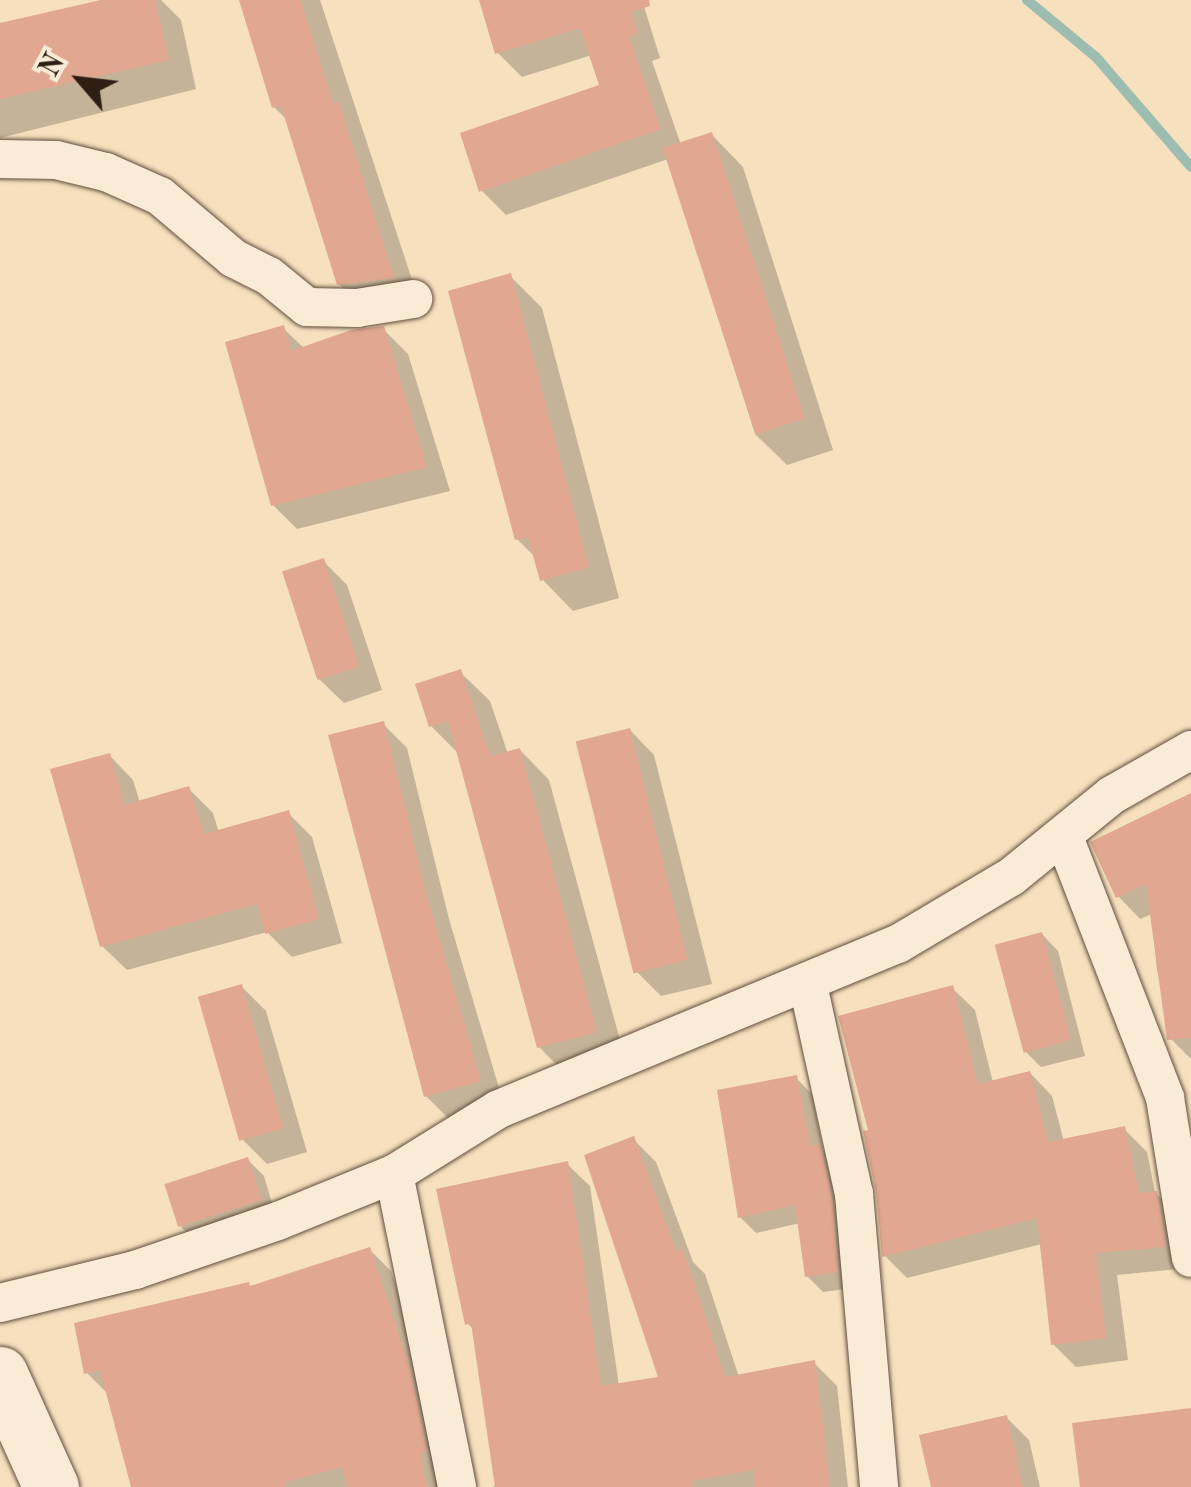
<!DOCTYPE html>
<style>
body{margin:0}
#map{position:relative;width:1191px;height:1487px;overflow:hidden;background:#f6e0be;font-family:"Old Standard TT",serif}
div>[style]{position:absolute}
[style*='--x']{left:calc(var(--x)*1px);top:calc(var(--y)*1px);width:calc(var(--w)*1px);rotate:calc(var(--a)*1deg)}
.shadow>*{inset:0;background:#0003}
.stream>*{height:10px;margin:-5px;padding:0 5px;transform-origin:5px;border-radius:5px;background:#9dbdb0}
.building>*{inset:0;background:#e1a791;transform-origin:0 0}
.roads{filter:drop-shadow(0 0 2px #614e3e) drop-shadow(0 0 2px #614e3e)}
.minor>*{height:38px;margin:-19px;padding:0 19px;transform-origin:19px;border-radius:19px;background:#f9ebd5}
.secondary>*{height:55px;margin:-27.5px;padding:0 27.5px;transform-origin:27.5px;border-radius:27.5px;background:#f9ebd5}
span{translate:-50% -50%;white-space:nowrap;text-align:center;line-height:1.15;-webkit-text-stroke:8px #f9ebd5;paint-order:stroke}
.north{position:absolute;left:30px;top:30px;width:100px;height:100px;-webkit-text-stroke:8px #f9ebd5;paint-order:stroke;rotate:298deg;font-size:28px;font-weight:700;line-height:40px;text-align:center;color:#2f1e14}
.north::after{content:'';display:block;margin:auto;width:35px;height:45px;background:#2f1e14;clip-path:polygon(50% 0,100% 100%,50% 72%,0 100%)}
</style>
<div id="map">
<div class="shadow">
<i style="clip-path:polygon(112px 0,161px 0,181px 20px,196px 89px,0 138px,0 26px)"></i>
<i style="clip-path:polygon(242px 0,320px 0,421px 307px,368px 313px,339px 284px,288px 121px,274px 107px)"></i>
<i style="clip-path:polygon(482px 0,642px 0,660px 58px,652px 61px,681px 145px,712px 135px,743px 167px,833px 450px,787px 465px,755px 434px,668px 159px,506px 215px,481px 190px,602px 87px,592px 55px,522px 77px,498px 53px)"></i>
<i style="clip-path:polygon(510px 276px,542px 308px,619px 598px,573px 611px,542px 579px,536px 558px,517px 539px)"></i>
<i style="clip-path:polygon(283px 328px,305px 349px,383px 329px,408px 354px,450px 491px,297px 529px,273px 505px)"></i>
<i style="clip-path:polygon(323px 561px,347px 585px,382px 690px,344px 703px,319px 679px)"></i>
<i style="clip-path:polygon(460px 672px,490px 701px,508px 754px,520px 750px,549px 780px,626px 1062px,569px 1077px,539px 1047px,459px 754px,431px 726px)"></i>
<i style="clip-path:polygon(383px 724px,407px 748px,449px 919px,504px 1105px,450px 1120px,426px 1096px)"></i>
<i style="clip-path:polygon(630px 730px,654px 755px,712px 984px,661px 996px,637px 972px)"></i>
<i style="clip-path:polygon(109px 755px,133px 780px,140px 803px,188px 788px,213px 813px,219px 833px,288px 813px,312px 837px,342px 943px,292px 957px,267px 932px,127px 970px,102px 946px)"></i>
<i style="clip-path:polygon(1191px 796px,1191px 1059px,1168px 1036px,1164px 979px,1157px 971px,1152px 914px,1140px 919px,1118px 896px)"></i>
<i style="clip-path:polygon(1042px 934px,1058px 951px,1085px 1056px,1041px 1067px,1025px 1051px)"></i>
<i style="clip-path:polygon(242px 987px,266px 1011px,307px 1152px,267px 1164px,243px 1140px)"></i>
<i style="clip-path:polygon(952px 988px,975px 1010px,993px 1083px,1030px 1073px,1052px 1096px,1064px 1142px,1124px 1129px,1147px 1152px,1155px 1192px,1179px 1216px,1188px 1268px,1117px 1275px,1128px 1360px,1076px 1367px,1053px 1344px,1042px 1244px,907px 1278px,884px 1255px)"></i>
<i style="clip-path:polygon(796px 1078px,812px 1094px,823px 1150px,835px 1162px,853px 1288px,823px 1292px,807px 1276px,800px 1223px,756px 1233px,740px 1217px)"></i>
<i style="clip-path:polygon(633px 1139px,656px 1162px,693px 1262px,705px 1274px,739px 1377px,814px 1363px,837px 1386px,848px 1487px,493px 1487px,497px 1484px,475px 1331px,467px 1323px,567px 1164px,590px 1186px,619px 1386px,661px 1379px)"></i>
<i style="clip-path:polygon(248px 1160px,264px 1176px,276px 1217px,197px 1243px,181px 1227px)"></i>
<i style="clip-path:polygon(370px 1250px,391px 1271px,431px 1394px,442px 1487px,133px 1487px,107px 1393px,86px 1372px,251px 1288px)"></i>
<i style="clip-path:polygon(1006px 1417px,1029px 1440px,1040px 1487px,934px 1487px)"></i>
</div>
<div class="stream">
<i style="--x:1027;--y:0;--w:89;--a:39.6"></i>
<i style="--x:1096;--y:57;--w:145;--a:49.2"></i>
</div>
<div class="building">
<i style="clip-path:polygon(101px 0,155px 0,169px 60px,0 99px,0 23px)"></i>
<i style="clip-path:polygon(239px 0,301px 0,333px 104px,339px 102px,394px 278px,337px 285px,281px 106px,272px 108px)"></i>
<i style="clip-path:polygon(479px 0,649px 0,650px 6px,631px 12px,638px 34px,629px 37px,661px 129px,479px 192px,460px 133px,599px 85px,580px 28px,495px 54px)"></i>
<i style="left:712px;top:132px;width:301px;height:52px;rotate:72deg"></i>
<i style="clip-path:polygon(511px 273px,589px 567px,540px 581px,528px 537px,515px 540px,448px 291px)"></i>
<i style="clip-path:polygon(284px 325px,291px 351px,351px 330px,384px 326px,427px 467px,271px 506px,225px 342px)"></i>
<i style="left:324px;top:558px;width:114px;height:44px;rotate:72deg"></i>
<i style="clip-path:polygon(461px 669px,490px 756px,520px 748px,597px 1032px,537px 1048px,448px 721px,429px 727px,415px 684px)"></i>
<i style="clip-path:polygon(384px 721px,426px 892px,481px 1081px,424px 1097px,328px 735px)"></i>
<i style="left:630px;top:728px;width:239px;height:56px;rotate:76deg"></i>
<i style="clip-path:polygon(110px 753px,124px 805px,189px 786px,204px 834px,289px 810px,319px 919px,265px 934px,257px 904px,100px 947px,50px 769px)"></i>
<i style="clip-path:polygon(1191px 793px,1191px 1038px,1167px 1040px,1146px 884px,1116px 898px,1090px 842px)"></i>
<i style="left:1042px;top:932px;width:112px;height:49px;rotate:75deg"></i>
<i style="left:242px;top:984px;width:150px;height:46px;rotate:74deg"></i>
<i style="clip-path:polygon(953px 985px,978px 1084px,1030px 1071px,1048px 1142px,1125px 1126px,1139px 1193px,1157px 1191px,1166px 1247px,1096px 1253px,1106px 1338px,1051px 1345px,1037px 1218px,882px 1257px,876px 1192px,863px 1131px,868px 1130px,838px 1016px)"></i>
<i style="clip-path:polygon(797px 1075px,810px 1146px,820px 1144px,832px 1197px,838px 1272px,805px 1277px,795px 1205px,738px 1218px,717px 1090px)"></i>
<i style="clip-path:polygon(634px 1136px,676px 1251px,683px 1249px,725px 1377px,815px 1360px,830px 1487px,755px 1487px,753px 1470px,692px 1481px,693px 1487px,495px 1487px,471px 1323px,465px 1325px,436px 1189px,568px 1161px,601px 1386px,658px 1377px,584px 1155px)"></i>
<i style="left:248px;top:1157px;width:45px;height:88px;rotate:72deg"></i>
<i style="clip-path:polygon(370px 1247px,411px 1371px,427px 1452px,420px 1453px,427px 1487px,347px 1487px,343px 1467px,285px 1482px,286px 1487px,131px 1487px,100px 1370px,84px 1374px,74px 1323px,249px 1282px,250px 1286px)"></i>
<i style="clip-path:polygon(1191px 1408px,1191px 1487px,1080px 1487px,1072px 1423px)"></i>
<i style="clip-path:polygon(1007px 1415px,1023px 1487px,931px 1487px,919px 1435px)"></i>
</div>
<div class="roads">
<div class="minor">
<i style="--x:0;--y:159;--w:56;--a:1"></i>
<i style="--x:56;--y:160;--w:51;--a:13.5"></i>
<i style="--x:106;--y:172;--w:59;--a:24"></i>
<i style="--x:160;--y:196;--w:96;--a:40.3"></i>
<i style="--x:233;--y:258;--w:40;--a:26.6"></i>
<i style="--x:269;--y:276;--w:49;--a:39.2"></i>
<i style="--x:307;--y:307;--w:50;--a:1.1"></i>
<i style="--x:357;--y:308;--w:57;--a:-9.1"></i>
<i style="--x:1064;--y:837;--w:280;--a:68.8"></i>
<i style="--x:1165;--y:1098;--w:162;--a:80.8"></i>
<i style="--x:808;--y:985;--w:214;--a:77.6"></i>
<i style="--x:854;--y:1194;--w:294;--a:85.1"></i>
<i style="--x:394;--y:1174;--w:319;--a:78.6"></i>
<i style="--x:0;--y:1303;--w:139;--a:-13.7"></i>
<i style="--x:135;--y:1270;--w:151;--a:-18.9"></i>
<i style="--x:278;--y:1221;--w:125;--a:-22.1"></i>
<i style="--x:394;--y:1174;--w:123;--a:-31.8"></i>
<i style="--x:499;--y:1109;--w:432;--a:-22.5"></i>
<i style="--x:898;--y:944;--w:131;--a:-30.7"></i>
<i style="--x:1011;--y:877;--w:130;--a:-39.1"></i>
<i style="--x:1112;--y:795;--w:91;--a:-29.7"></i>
</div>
<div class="secondary">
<i style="--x:0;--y:1374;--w:124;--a:65.7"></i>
</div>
</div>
<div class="north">N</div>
</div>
